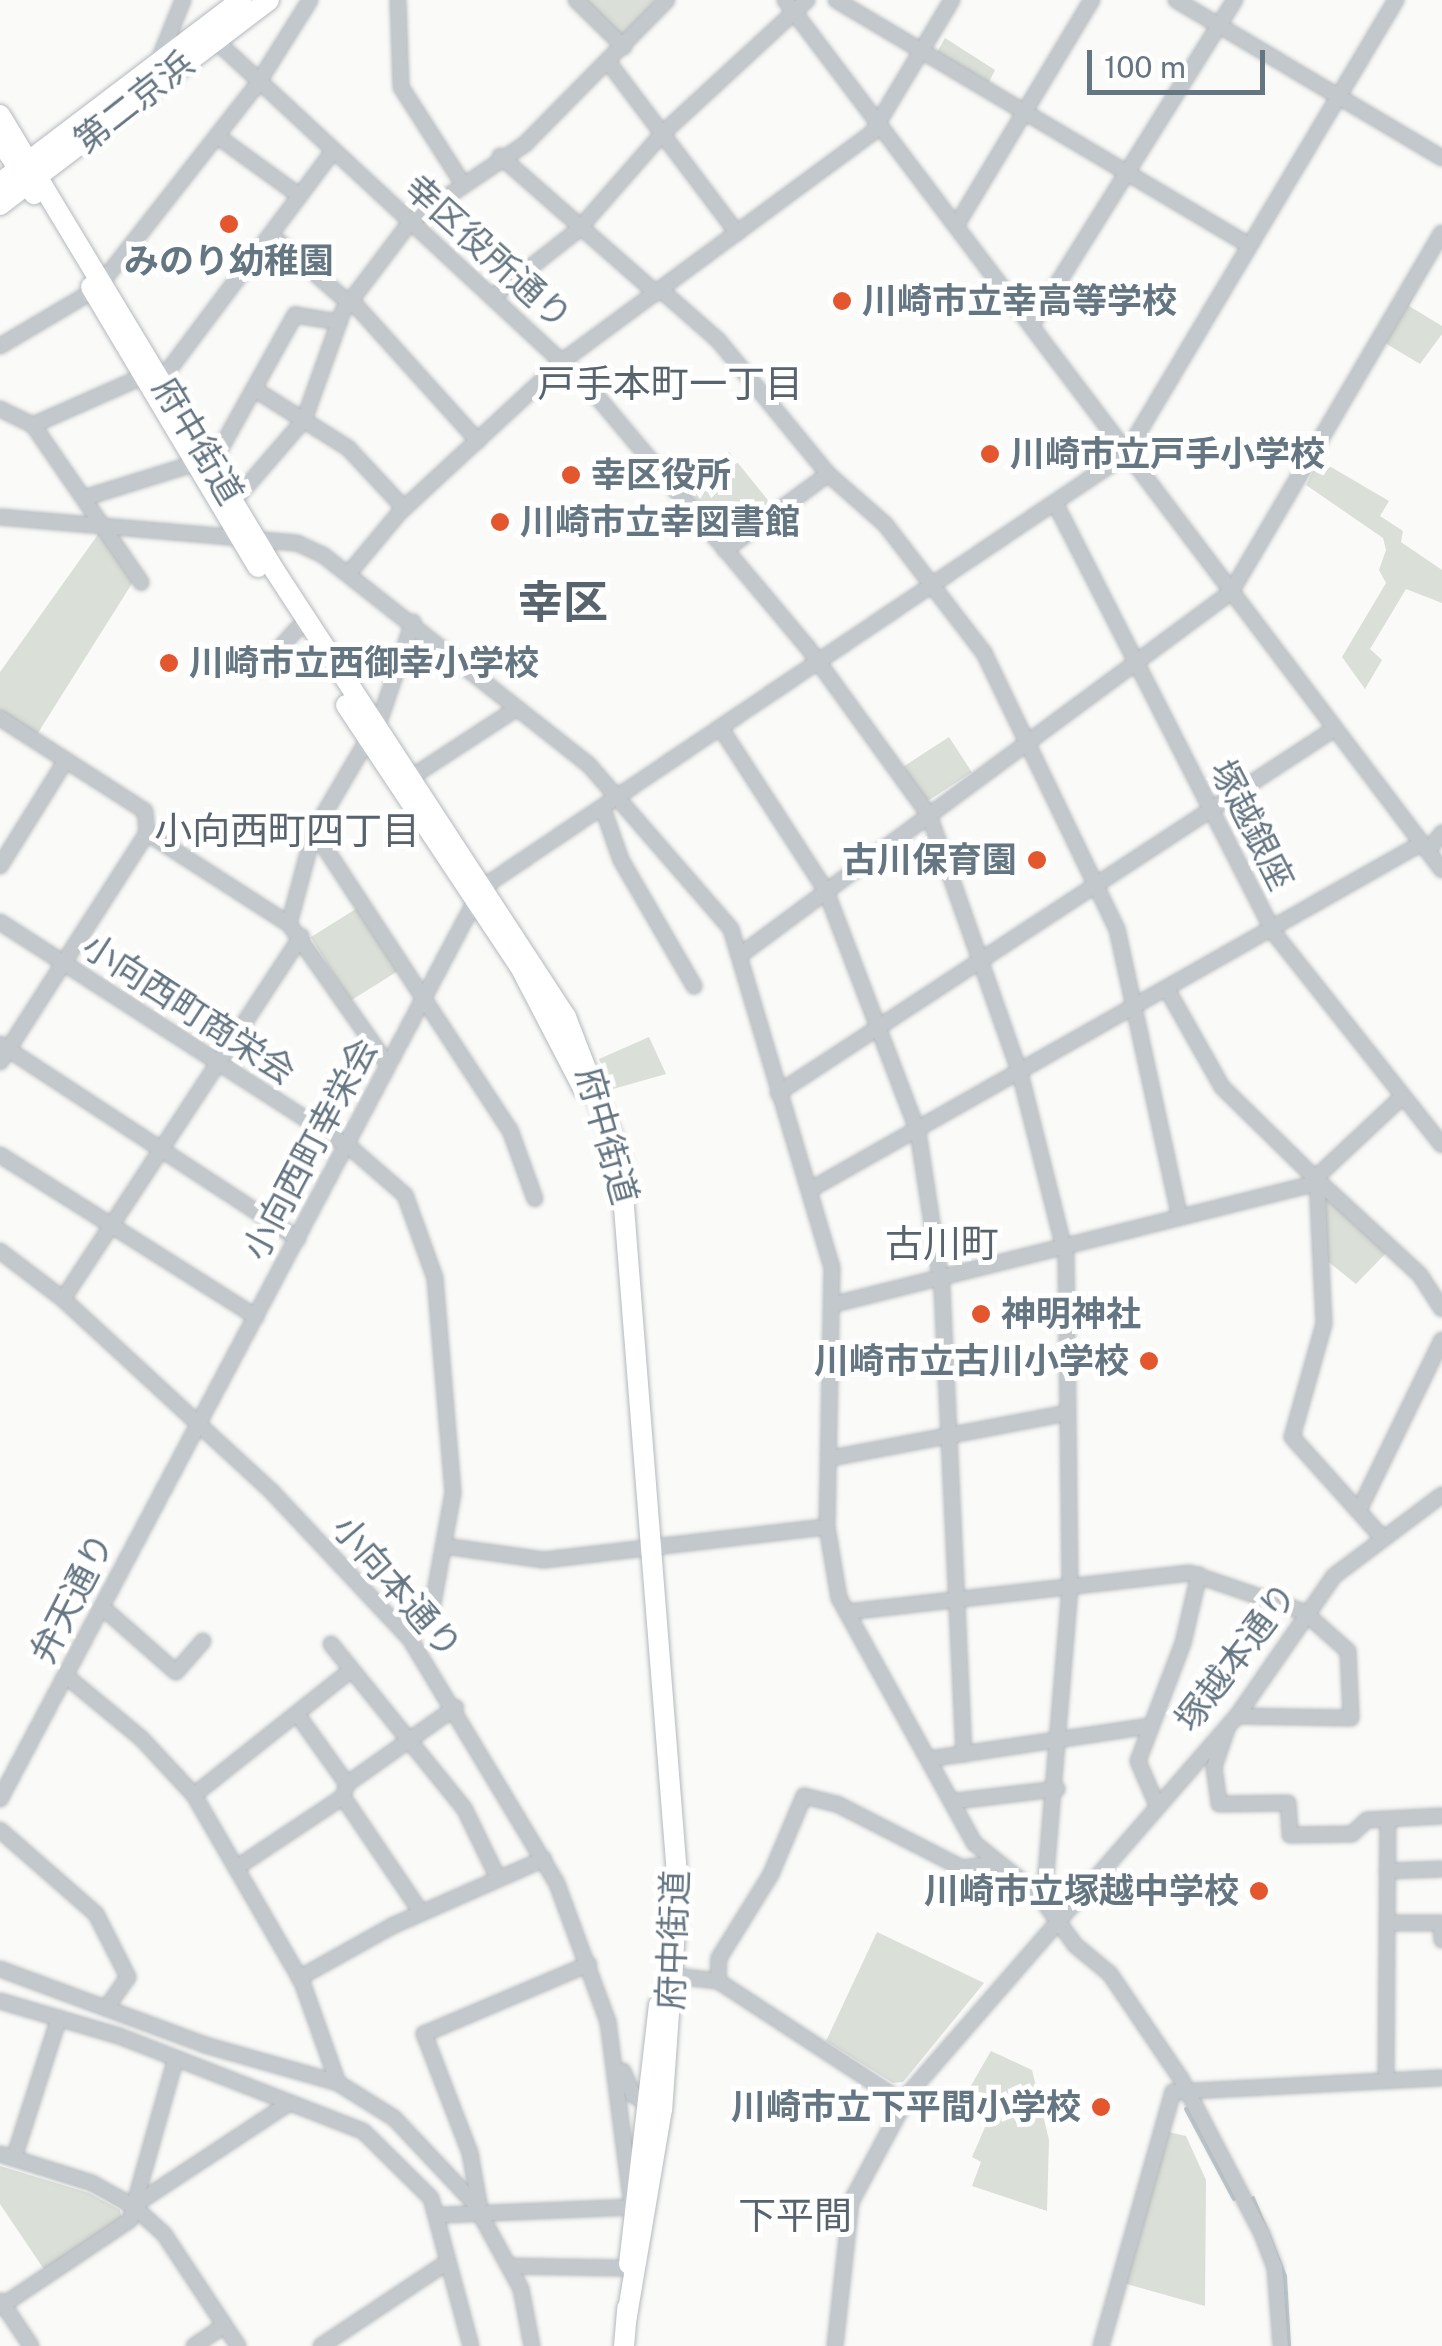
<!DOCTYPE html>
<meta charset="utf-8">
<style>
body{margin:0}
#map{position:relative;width:1442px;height:2346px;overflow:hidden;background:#fafaf8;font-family:"Public Sans","Noto Sans JP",sans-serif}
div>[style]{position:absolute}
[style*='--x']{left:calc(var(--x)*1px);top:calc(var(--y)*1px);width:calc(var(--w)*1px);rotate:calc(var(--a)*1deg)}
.green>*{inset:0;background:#dadfd7;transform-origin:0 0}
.stream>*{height:4px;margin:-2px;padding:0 2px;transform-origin:2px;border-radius:2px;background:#bbc7cb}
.roads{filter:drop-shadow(0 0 2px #b4b9bd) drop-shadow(0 0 2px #b4b9bd)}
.minor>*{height:14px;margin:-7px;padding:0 7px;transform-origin:7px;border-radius:7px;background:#c3c8cc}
.highway>*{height:20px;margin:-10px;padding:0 10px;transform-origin:10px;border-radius:10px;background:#fff}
.dots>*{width:28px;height:28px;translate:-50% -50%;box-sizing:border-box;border:5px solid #fff;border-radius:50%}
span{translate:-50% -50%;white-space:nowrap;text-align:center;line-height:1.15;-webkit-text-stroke:10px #fff;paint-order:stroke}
.street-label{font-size:35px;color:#657683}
.poi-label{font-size:35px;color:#657683;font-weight:700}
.left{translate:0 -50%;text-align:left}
.right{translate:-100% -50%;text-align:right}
.neighbourhood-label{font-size:38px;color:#57646e}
.district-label{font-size:45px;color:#57646e;font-weight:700}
.scale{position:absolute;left:1087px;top:50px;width:178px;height:45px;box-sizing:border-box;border:5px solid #657683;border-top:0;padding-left:12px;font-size:30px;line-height:35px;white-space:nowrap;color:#657683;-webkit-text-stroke:8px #fff;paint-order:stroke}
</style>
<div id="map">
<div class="green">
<i style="clip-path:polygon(582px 0,656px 0,621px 40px)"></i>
<i style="clip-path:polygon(945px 38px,995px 70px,988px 84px,936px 54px)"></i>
<i style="clip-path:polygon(1427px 265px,1409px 306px,1442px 326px,1442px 334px,1420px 364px,1385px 343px)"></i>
<i style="left:729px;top:452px;width:72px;height:61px;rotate:51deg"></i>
<i style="clip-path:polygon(1319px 460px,1389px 501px,1380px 516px,1403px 531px,1401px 542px,1442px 570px,1442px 603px,1406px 589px,1370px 649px,1382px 660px,1365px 689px,1342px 657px,1386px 583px,1379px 570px,1386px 550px,1383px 538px,1306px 485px)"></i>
<i style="clip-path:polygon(99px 533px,133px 582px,36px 736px,0 712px,0 672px)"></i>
<i style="left:949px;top:737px;width:42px;height:55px;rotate:57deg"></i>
<i style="left:359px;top:907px;width:75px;height:57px;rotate:58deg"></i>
<i style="clip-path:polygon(649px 1037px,666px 1074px,613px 1089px,599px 1059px)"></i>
<i style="clip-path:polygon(1320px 1188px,1388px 1251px,1356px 1284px,1326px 1260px)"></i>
<i style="clip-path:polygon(877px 1932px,984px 1983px,903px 2082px,893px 2083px,826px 2041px)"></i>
<i style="clip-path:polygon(991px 2051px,1032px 2070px,1049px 2140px,1047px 2211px,972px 2186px,981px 2162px,972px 2157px,992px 2111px,962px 2101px)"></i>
<i style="clip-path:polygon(1164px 2131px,1186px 2136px,1206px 2180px,1205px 2306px,1123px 2283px)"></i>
<i style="clip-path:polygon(0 2166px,89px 2193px,120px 2210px,122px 2220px,45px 2271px,0 2204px)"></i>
</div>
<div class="stream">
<i style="--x:1186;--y:2109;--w:102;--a:61.9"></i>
<i style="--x:1253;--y:2198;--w:84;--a:67.7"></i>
<i style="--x:1285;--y:2276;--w:70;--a:86.7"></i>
</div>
<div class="roads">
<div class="minor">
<i style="--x:398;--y:0;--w:87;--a:88"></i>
<i style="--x:401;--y:87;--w:112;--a:57.4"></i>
<i style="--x:576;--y:0;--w:67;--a:44.4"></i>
<i style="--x:785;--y:0;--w:1090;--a:52.94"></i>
<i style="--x:836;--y:0;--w:479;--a:30.7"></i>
<i style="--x:1176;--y:0;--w:309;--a:30.7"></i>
<i style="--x:214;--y:39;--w:513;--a:42.87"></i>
<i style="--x:590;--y:388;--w:336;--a:50"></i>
<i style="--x:806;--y:645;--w:210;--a:54.1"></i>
<i style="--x:929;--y:815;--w:274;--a:70.6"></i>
<i style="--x:1020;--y:1073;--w:189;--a:75.9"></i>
<i style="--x:1066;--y:1256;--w:332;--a:89.3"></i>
<i style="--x:1070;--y:1588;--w:313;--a:94.8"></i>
<i style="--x:158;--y:62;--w:67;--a:-68"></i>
<i style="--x:609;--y:63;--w:213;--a:53"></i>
<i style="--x:217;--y:136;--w:102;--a:35.9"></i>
<i style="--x:500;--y:156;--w:208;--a:41.3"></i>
<i style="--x:956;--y:226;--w:264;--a:-59"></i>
<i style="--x:271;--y:235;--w:103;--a:41.1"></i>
<i style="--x:103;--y:281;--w:251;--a:-51.9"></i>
<i style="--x:258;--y:83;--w:98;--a:-57.9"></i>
<i style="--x:661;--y:290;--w:76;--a:41.3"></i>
<i style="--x:718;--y:340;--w:173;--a:50.6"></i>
<i style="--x:828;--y:474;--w:76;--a:41.3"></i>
<i style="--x:885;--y:524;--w:163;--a:52.5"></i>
<i style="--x:984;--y:653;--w:306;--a:64.3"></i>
<i style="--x:1117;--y:929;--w:295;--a:77.7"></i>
<i style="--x:495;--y:295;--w:105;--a:-38.1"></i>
<i style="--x:578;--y:230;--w:129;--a:-48.8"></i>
<i style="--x:663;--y:133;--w:196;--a:-42.7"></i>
<i style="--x:350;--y:299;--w:191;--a:48"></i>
<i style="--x:1031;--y:326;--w:385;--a:-58"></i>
<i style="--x:0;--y:346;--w:108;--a:-30.6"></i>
<i style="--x:162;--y:379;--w:285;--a:-53.1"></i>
<i style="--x:254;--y:389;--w:111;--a:32.1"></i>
<i style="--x:348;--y:448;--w:82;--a:47"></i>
<i style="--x:0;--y:409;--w:37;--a:26"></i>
<i style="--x:33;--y:425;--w:191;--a:55.5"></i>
<i style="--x:33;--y:425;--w:119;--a:-23.8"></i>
<i style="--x:212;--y:464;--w:171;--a:-60.9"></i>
<i style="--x:295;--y:315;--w:45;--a:9"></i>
<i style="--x:87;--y:497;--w:111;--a:-17.3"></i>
<i style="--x:234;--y:501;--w:107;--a:-49.2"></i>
<i style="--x:304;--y:420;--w:116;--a:-70.3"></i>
<i style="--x:343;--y:311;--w:113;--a:-52.9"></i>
<i style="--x:411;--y:221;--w:138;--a:-34"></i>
<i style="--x:525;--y:144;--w:202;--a:-45.4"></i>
<i style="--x:1055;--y:503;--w:483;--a:63"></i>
<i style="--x:1274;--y:933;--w:270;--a:51.6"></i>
<i style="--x:0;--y:517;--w:298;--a:5"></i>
<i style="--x:297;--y:543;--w:29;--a:25"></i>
<i style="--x:323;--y:555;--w:339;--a:38.3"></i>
<i style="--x:589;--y:765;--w:217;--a:49.1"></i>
<i style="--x:731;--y:929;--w:353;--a:73.4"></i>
<i style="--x:832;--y:1267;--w:260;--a:91.1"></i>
<i style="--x:827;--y:1527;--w:72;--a:80.4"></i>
<i style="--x:839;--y:1598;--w:280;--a:61.1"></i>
<i style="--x:974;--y:1843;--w:82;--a:38.6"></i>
<i style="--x:1038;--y:1894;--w:63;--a:54"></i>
<i style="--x:1075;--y:1945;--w:45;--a:39.6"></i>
<i style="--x:1110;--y:1974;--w:127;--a:55.9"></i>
<i style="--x:1181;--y:2079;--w:175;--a:62.4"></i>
<i style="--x:1262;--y:2234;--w:36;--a:69"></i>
<i style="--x:1275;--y:2268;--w:78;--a:85.6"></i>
<i style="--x:725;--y:550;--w:128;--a:-36.4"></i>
<i style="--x:350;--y:572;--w:78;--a:-50.2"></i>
<i style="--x:400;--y:512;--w:224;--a:-42.8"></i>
<i style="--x:564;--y:360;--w:383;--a:-36.4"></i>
<i style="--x:872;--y:133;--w:155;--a:-59"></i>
<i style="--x:263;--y:667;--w:51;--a:-48.2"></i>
<i style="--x:0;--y:718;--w:172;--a:32.7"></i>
<i style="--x:145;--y:811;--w:22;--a:85"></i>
<i style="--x:147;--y:833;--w:272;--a:122.7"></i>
<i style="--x:377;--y:728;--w:112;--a:-71.2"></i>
<i style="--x:722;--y:730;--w:192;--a:57.1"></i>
<i style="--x:826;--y:891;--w:258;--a:69.1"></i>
<i style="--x:918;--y:1132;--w:158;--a:81.3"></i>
<i style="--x:942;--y:1288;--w:467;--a:87.3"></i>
<i style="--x:410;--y:778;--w:126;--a:-33.1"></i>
<i style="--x:603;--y:809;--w:54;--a:70.6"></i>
<i style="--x:621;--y:860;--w:146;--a:59.9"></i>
<i style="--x:314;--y:831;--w:358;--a:56.8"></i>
<i style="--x:510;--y:1130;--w:73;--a:70.1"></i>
<i style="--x:147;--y:833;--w:169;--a:32.7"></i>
<i style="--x:289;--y:924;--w:172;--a:54.9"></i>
<i style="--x:1428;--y:851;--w:23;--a:-52"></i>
<i style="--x:0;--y:866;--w:125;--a:-58.1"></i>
<i style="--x:0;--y:922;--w:419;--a:32.8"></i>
<i style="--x:352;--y:1149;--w:70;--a:41"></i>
<i style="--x:405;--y:1195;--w:88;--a:70.1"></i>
<i style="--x:435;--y:1278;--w:216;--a:85.2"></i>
<i style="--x:453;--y:1493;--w:117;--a:100.3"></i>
<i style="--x:432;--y:1608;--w:38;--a:125"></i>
<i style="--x:289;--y:924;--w:96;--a:-75"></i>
<i style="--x:314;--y:831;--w:107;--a:-59.6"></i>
<i style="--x:743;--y:953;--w:607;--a:-36.49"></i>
<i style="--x:1231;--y:592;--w:416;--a:-59.6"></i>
<i style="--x:1168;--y:991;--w:110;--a:60.6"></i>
<i style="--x:1222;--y:1087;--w:133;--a:44.4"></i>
<i style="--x:1317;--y:1180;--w:144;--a:87.2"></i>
<i style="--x:1324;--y:1324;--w:117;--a:105.8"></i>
<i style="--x:1292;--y:1437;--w:132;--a:48.1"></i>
<i style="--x:0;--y:1044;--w:356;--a:33.2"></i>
<i style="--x:778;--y:1093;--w:665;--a:-33.21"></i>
<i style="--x:0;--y:1155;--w:303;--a:32.3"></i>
<i style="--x:1317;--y:1180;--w:140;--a:42.7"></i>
<i style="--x:1420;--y:1275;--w:40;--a:57.1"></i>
<i style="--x:813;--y:1188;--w:700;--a:-29.53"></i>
<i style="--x:0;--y:1251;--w:79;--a:37.3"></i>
<i style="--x:63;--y:1299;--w:286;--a:42.7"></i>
<i style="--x:273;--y:1493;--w:200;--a:46.8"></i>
<i style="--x:410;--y:1639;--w:286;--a:59"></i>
<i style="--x:557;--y:1884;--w:147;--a:69.7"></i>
<i style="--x:608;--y:2022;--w:187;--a:82.6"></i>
<i style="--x:632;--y:2207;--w:194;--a:177.6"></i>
<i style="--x:63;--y:1299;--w:434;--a:-56.7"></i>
<i style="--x:835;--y:1304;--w:488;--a:-14.1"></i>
<i style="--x:1308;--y:1185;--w:127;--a:-43.1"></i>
<i style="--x:831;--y:1458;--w:241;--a:-10.8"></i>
<i style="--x:1359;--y:1510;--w:189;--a:-64"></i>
<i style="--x:444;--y:1546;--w:101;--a:8"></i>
<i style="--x:544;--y:1560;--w:285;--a:-6.7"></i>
<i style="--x:102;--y:1607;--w:98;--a:41.3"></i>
<i style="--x:176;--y:1672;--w:41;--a:-48.9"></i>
<i style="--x:847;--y:1612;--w:345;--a:-6.5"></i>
<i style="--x:1190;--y:1573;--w:120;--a:18.9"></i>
<i style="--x:1304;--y:1612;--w:59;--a:41.6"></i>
<i style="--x:1348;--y:1651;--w:67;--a:87.4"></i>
<i style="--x:1351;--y:1718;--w:114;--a:-179"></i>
<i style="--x:331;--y:1644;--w:211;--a:51"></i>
<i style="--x:464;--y:1808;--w:78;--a:64.1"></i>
<i style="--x:66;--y:1676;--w:97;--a:39.6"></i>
<i style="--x:141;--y:1738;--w:78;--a:47.1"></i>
<i style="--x:194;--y:1795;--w:216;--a:60"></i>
<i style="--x:302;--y:1982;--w:107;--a:70.4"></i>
<i style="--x:297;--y:1714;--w:86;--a:54.5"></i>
<i style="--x:1228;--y:1726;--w:43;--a:108.9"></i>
<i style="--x:1214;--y:1767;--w:37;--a:82"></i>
<i style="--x:1219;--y:1804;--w:69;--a:-0.8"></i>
<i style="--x:1288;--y:1803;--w:32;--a:86"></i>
<i style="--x:1290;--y:1835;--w:62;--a:-0.9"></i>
<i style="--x:1352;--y:1834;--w:21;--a:-43"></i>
<i style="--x:1367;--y:1820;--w:75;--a:-3.1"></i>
<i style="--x:929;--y:1759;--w:224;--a:-8.5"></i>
<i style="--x:194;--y:1795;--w:201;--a:-38.5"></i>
<i style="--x:343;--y:1797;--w:139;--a:55.9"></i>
<i style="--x:0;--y:1799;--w:1016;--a:-62.12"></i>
<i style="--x:475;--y:901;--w:26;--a:-50"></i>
<i style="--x:492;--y:881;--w:763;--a:-33.94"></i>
<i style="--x:1125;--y:455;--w:530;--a:-59.22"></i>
<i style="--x:956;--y:1801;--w:102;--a:-6.8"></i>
<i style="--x:1157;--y:1805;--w:48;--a:-113.4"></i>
<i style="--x:1138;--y:1761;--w:126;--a:-69.1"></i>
<i style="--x:1183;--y:1643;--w:70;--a:-76.8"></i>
<i style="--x:0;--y:1830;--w:128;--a:41.2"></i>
<i style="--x:96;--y:1914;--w:71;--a:63.1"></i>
<i style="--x:128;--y:1977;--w:33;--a:125"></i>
<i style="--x:236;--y:1868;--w:128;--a:-33.6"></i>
<i style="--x:343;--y:1797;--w:14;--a:-73"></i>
<i style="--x:347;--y:1784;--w:133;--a:-35.2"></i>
<i style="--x:1387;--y:1871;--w:55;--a:-2.1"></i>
<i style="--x:1387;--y:1923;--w:55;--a:0"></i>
<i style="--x:1441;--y:1923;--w:17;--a:87"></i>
<i style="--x:0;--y:1969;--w:219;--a:20.3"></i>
<i style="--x:205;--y:2045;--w:138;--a:15.9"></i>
<i style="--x:338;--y:2083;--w:66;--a:32"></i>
<i style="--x:394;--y:2118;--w:117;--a:46.7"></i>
<i style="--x:474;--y:2203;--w:98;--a:61.3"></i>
<i style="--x:521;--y:2289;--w:58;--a:79.1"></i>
<i style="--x:676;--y:1976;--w:42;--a:6.8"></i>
<i style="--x:718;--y:1981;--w:221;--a:33.2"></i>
<i style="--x:299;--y:1978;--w:107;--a:-29.2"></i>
<i style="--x:392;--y:1926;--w:166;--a:-23.8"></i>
<i style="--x:718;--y:1981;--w:23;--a:-88"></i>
<i style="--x:719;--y:1958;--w:99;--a:-58.2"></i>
<i style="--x:771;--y:1874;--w:85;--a:-67.1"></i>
<i style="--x:804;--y:1796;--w:34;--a:14"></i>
<i style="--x:837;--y:1804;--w:140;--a:27.1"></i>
<i style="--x:962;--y:1868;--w:29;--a:-8"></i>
<i style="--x:0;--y:2001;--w:124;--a:16.4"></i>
<i style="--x:119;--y:2036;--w:262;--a:21.3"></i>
<i style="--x:363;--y:2131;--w:95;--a:44.6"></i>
<i style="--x:431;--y:2198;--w:153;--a:74.9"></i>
<i style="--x:623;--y:2071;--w:26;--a:67"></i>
<i style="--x:633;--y:2095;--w:22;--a:30"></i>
<i style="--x:1386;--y:2080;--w:261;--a:-89.6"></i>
<i style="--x:0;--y:2154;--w:96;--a:17.5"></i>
<i style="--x:92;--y:2183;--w:47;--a:29.3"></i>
<i style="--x:133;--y:2206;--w:42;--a:42.1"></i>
<i style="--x:164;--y:2234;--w:134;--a:56.5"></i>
<i style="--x:14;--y:2158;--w:147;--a:-72.2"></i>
<i style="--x:133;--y:2206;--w:187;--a:-33.4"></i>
<i style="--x:480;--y:2209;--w:57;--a:-100.1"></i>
<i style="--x:470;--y:2153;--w:128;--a:-111.1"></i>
<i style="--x:424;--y:2034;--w:179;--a:-23"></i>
<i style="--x:511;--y:2266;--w:117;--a:1"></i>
<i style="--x:1;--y:2301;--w:54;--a:56.3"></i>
<i style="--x:0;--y:2307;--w:156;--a:-33.8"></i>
<i style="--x:130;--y:2220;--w:162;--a:-74.2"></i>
<i style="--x:194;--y:2346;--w:36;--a:-34"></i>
<i style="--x:321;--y:2346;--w:150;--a:-33.6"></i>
<i style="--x:835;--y:2346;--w:145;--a:-83.7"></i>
<i style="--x:851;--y:2202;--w:125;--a:-61.8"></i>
<i style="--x:910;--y:2092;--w:498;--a:-49"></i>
<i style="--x:1237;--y:1716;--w:170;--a:-55.3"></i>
<i style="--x:1334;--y:1576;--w:135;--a:-36.9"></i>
<i style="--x:1101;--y:2346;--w:264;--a:-74.2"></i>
<i style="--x:1173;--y:2092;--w:269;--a:-3"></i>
</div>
<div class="highway">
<i style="--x:0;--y:115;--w:533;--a:58.91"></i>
<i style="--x:275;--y:571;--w:533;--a:56.88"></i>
<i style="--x:566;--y:1017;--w:150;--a:68.9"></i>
<i style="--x:620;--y:1157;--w:733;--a:85.46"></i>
<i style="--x:678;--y:1888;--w:222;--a:94.1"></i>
<i style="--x:662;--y:2109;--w:211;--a:99.6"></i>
<i style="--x:0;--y:140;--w:64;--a:57.8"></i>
<i style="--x:0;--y:183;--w:303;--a:-37.2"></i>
<i style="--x:0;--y:205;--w:338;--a:-37.3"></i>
<i style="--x:91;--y:287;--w:326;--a:59.2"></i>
<i style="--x:346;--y:705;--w:312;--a:56.4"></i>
<i style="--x:519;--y:965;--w:139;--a:62.5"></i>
<i style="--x:629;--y:2264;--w:261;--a:-83.4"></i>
<i style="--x:624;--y:2346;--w:38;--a:-85"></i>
</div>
</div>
<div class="dots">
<i style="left:229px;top:224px;background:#e4572e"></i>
<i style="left:842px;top:301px;background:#e4572e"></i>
<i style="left:990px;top:454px;background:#e4572e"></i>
<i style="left:571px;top:475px;background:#e4572e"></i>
<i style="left:500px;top:522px;background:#e4572e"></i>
<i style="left:169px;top:663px;background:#e4572e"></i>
<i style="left:1037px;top:860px;background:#e4572e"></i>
<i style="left:981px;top:1314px;background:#e4572e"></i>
<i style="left:1149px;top:1361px;background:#e4572e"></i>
<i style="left:1259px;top:1891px;background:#e4572e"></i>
<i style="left:1101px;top:2107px;background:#e4572e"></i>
</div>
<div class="street-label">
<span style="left:134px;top:102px;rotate:-38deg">第二京浜</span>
<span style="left:488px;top:252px;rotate:42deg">幸区役所通り</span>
<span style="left:198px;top:441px;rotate:59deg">府中街道</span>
<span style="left:1252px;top:825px;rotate:63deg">塚越銀座</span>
<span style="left:189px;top:1009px;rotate:33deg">小向西町商栄会</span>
<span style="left:607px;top:1136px;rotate:74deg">府中街道</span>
<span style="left:310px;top:1149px;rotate:-62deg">小向西町幸栄会</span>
<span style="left:397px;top:1587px;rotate:49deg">小向本通り</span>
<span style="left:72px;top:1598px;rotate:-63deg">弁天通り</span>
<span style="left:1236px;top:1657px;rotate:-53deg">塚越本通り</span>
<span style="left:673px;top:1940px;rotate:-88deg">府中街道</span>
</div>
<div class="poi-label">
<span style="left:229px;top:261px">みのり幼稚園</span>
<span class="left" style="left:862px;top:301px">川崎市立幸高等学校</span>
<span class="left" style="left:1010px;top:454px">川崎市立戸手小学校</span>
<span class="left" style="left:591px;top:475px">幸区役所</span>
<span class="left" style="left:520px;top:522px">川崎市立幸図書館</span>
<span class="left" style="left:189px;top:663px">川崎市立西御幸小学校</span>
<span class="right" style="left:1017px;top:860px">古川保育園</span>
<span class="left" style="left:1001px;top:1314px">神明神社</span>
<span class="right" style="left:1129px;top:1361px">川崎市立古川小学校</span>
<span class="right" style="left:1239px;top:1891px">川崎市立塚越中学校</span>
<span class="right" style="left:1081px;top:2107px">川崎市立下平間小学校</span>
</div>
<div class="neighbourhood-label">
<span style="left:670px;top:384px">戸手本町一丁目</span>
<span style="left:287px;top:831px">小向西町四丁目</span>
<span style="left:942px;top:1244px">古川町</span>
<span style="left:795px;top:2216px">下平間</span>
</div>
<div class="district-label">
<span style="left:563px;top:602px">幸区</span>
</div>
<div class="scale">100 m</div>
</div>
